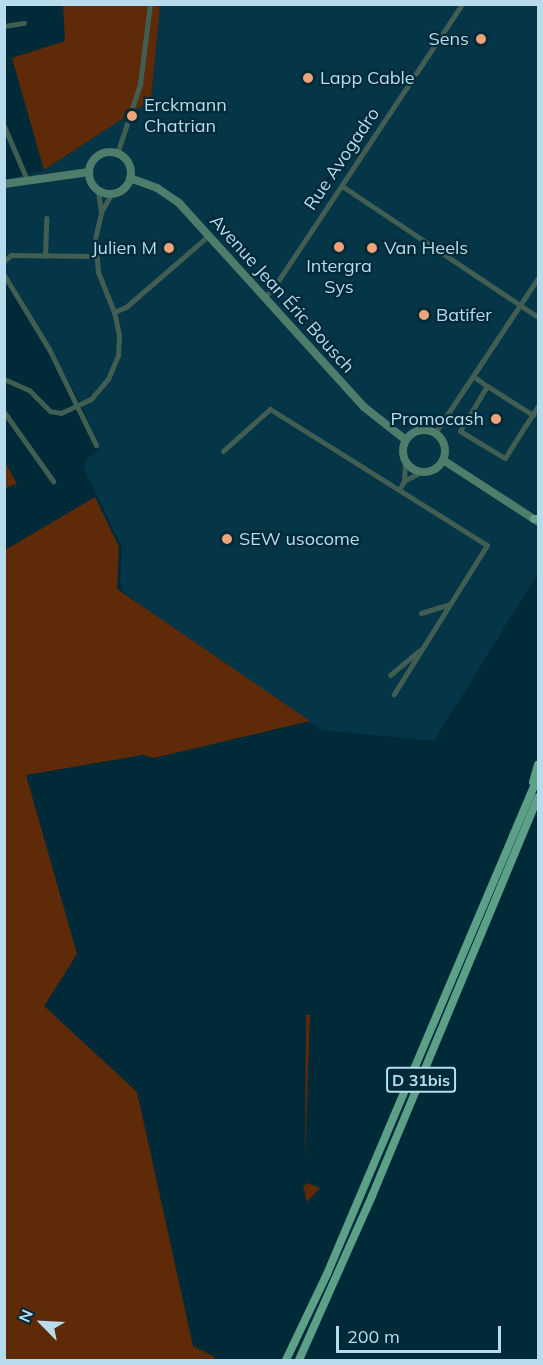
<!DOCTYPE html>
<meta charset="utf-8">
<style>
body{margin:0}
#map{position:relative;width:543px;height:1365px;overflow:hidden;background:#012a39;font-family:Mulish,sans-serif}
div>[style]{position:absolute}
[style*='--x']{left:calc(var(--x)*1px);top:calc(var(--y)*1px);width:calc(var(--w)*1px);rotate:calc(var(--a)*1deg)}
.built>*{inset:0;background:#053647}
.green>*{inset:0;background:#5f2a08}
.minor>*{height:5px;margin:-2.5px;padding:0 2.5px;transform-origin:2.5px;border-radius:2.5px;background:#415e53}
.secondary>*{height:8px;margin:-4px;padding:0 4px;transform-origin:4px;border-radius:4px;background:#4f7d6c}
.secondary>.ring{margin:-4px;padding:0;box-sizing:content-box;background:none;border:8px solid #4f7d6c;border-radius:50%}
.trunk>*{height:8px;margin:-4px;padding:0 4px;transform-origin:4px;border-radius:4px;background:#5ca088}
.dots>*{width:16px;height:16px;translate:-50% -50%;box-sizing:border-box;border:3px solid #012a39;border-radius:50%}
span{translate:-50% -50%;white-space:nowrap;text-align:center;line-height:1.15;-webkit-text-stroke:4.5px #012a39;paint-order:stroke}
.shield-label span{padding:2px 4px;background:#012a39;border:2px solid;border-radius:4px;-webkit-text-stroke-width:0}
.shield-label{font-size:16px;color:#b9dcec;font-weight:700}
.poi-label{font-size:18px;color:#b9dcec}
.right{translate:-100% -50%;text-align:right}
.left{translate:0 -50%;text-align:left}
.street-label{font-size:18px;color:#b9dcec}
.frame{position:absolute;inset:0;border:6px solid #b9dcec;pointer-events:none}
.north{position:absolute;left:12px;top:1293px;width:60px;height:60px;-webkit-text-stroke:4px #012a39;paint-order:stroke;rotate:294deg;font-size:16px;font-weight:700;line-height:24px;text-align:center;color:#b9dcec}
.north::after{content:'';display:block;margin:auto;width:21px;height:27px;background:#b9dcec;clip-path:polygon(50% 0,100% 100%,50% 72%,0 100%)}
.scale{position:absolute;left:336px;top:1326px;width:165px;height:27px;box-sizing:border-box;border:3px solid #b9dcec;border-top:0;padding-left:8px;font-size:18px;line-height:21px;white-space:nowrap;color:#b9dcec;-webkit-text-stroke:4px #012a39;paint-order:stroke}
</style>
<div id="map">
<div class="built">
<i style="clip-path:polygon(160px 5px,538px 5px,538px 573px,434px 741px,321px 730px,175px 632px,123px 591px,120px 583px,122px 547px,84px 468px,85px 461px,100px 448px,79px 400px,5px 271px,4px 180px,44px 170px,151px 100px)"></i>
</div>
<div class="green">
<i style="clip-path:polygon(63px 5px,160px 5px,151px 100px,44px 170px,12px 58px,65px 41px)"></i>
<i style="clip-path:polygon(5px 462px,17px 484px,5px 488px,4px 488px)"></i>
<i style="clip-path:polygon(95px 497px,119px 547px,117px 589px,310px 721px,154px 758px,143px 755px,26px 775px,77px 954px,44px 1006px,137px 1092px,193px 1346px,215px 1357px,213px 1360px,5px 1360px,5px 550px)"></i>
<i style="clip-path:polygon(310px 1014px,305px 1160px,306px 1015px)"></i>
<i style="clip-path:polygon(308px 1183px,320px 1188px,307px 1202px,303px 1186px)"></i>
</div>
<div class="minor">
<i style="--x:4;--y:26;--w:20;--a:-9"></i>
<i style="--x:4;--y:126;--w:59;--a:66.9"></i>
<i style="--x:117;--y:154;--w:74;--a:-71.8"></i>
<i style="--x:140;--y:84;--w:81;--a:-82.9"></i>
<i style="--x:342;--y:186;--w:236;--a:33.8"></i>
<i style="--x:98;--y:191;--w:21;--a:82"></i>
<i style="--x:45;--y:256;--w:38;--a:-88"></i>
<i style="--x:4;--y:261;--w:9;--a:-41"></i>
<i style="--x:11;--y:255;--w:84;--a:0.7"></i>
<i style="--x:4;--y:275;--w:87;--a:58.7"></i>
<i style="--x:49;--y:349;--w:107;--a:63.9"></i>
<i style="--x:264;--y:297;--w:11;--a:-41"></i>
<i style="--x:272;--y:290;--w:343;--a:-56.4"></i>
<i style="--x:114;--y:312;--w:13;--a:-23"></i>
<i style="--x:126;--y:307;--w:110;--a:-40.9"></i>
<i style="--x:473;--y:376;--w:17;--a:36"></i>
<i style="--x:4;--y:379;--w:27;--a:24"></i>
<i style="--x:29;--y:390;--w:30;--a:45"></i>
<i style="--x:50;--y:411;--w:11;--a:10"></i>
<i style="--x:61;--y:413;--w:33;--a:-25"></i>
<i style="--x:91;--y:399;--w:26;--a:-50"></i>
<i style="--x:108;--y:379;--w:25;--a:-67"></i>
<i style="--x:118;--y:356;--w:21;--a:-87"></i>
<i style="--x:119;--y:335;--w:24;--a:-102"></i>
<i style="--x:114;--y:312;--w:43;--a:-111.8"></i>
<i style="--x:98;--y:272;--w:33;--a:-95"></i>
<i style="--x:95;--y:239;--w:28;--a:-77"></i>
<i style="--x:101;--y:212;--w:20;--a:-60"></i>
<i style="--x:4;--y:412;--w:85;--a:54.6"></i>
<i style="--x:533;--y:415;--w:54;--a:-147.8"></i>
<i style="--x:487;--y:386;--w:52;--a:121"></i>
<i style="--x:460;--y:431;--w:52;--a:31"></i>
<i style="--x:505;--y:458;--w:39;--a:-58"></i>
<i style="--x:526;--y:425;--w:22;--a:-58"></i>
<i style="--x:435;--y:433;--w:186;--a:-56.4"></i>
<i style="--x:223;--y:451;--w:63;--a:-41.8"></i>
<i style="--x:270;--y:409;--w:256;--a:32.1"></i>
<i style="--x:487;--y:545;--w:176;--a:122"></i>
<i style="--x:404;--y:481;--w:21;--a:-87"></i>
<i style="--x:399;--y:490;--w:10;--a:-61"></i>
<i style="--x:404;--y:481;--w:19;--a:-28"></i>
<i style="--x:421;--y:613;--w:30;--a:-17"></i>
<i style="--x:390;--y:675;--w:38;--a:-40"></i>
</div>
<div class="secondary">
<i class="ring" style="left:89px;top:152px;width:34px;height:34px"></i>
<i style="--x:130;--y:178;--w:29;--a:20"></i>
<i style="--x:157;--y:188;--w:27;--a:34"></i>
<i style="--x:179;--y:203;--w:275;--a:47.8"></i>
<i style="--x:364;--y:407;--w:53;--a:38.2"></i>
<i style="--x:4;--y:184;--w:86;--a:-8"></i>
<i class="ring" style="left:403px;top:430px;width:34px;height:34px"></i>
<i style="--x:443;--y:460;--w:112;--a:33"></i>
</div>
<div class="trunk">
<i style="--x:534;--y:519;--w:4;--a:0"></i>
<i style="--x:533;--y:782;--w:18;--a:-74"></i>
<i style="--x:286;--y:1360;--w:95;--a:-64.5"></i>
<i style="--x:327;--y:1274;--w:540;--a:-67"></i>
<i style="--x:299;--y:1360;--w:180;--a:-66"></i>
<i style="--x:372;--y:1196;--w:432;--a:-67.4"></i>
</div>
<div class="dots">
<i style="left:481px;top:39px;background:#f0a279"></i>
<i style="left:308px;top:78px;background:#f0a279"></i>
<i style="left:132px;top:116px;background:#f0a279"></i>
<i style="left:339px;top:247px;background:#f0a279"></i>
<i style="left:169px;top:248px;background:#f0a279"></i>
<i style="left:372px;top:248px;background:#f0a279"></i>
<i style="left:424px;top:315px;background:#f0a279"></i>
<i style="left:496px;top:419px;background:#f0a279"></i>
<i style="left:227px;top:539px;background:#f0a279"></i>
</div>
<div class="shield-label">
<span style="left:421px;top:1080px">D 31bis</span>
</div>
<div class="poi-label">
<span class="right" style="left:469px;top:39px">Sens</span>
<span class="left" style="left:320px;top:78px">Lapp Cable</span>
<span class="left" style="left:144px;top:116px">Erckmann<br>Chatrian</span>
<span class="right" style="left:157px;top:248px">Julien M</span>
<span class="left" style="left:384px;top:248px">Van Heels</span>
<span style="left:339px;top:277px">Intergra<br>Sys</span>
<span class="left" style="left:436px;top:315px">Batifer</span>
<span class="right" style="left:484px;top:419px">Promocash</span>
<span class="left" style="left:239px;top:539px">SEW usocome</span>
</div>
<div class="street-label">
<span style="left:342px;top:159px;rotate:-56deg">Rue Avogadro</span>
<span style="left:282px;top:294px;rotate:48deg">Avenue Jean Éric Bousch</span>
</div>
<div class="frame"></div>
<div class="north">N</div>
<div class="scale">200 m</div>
</div>
